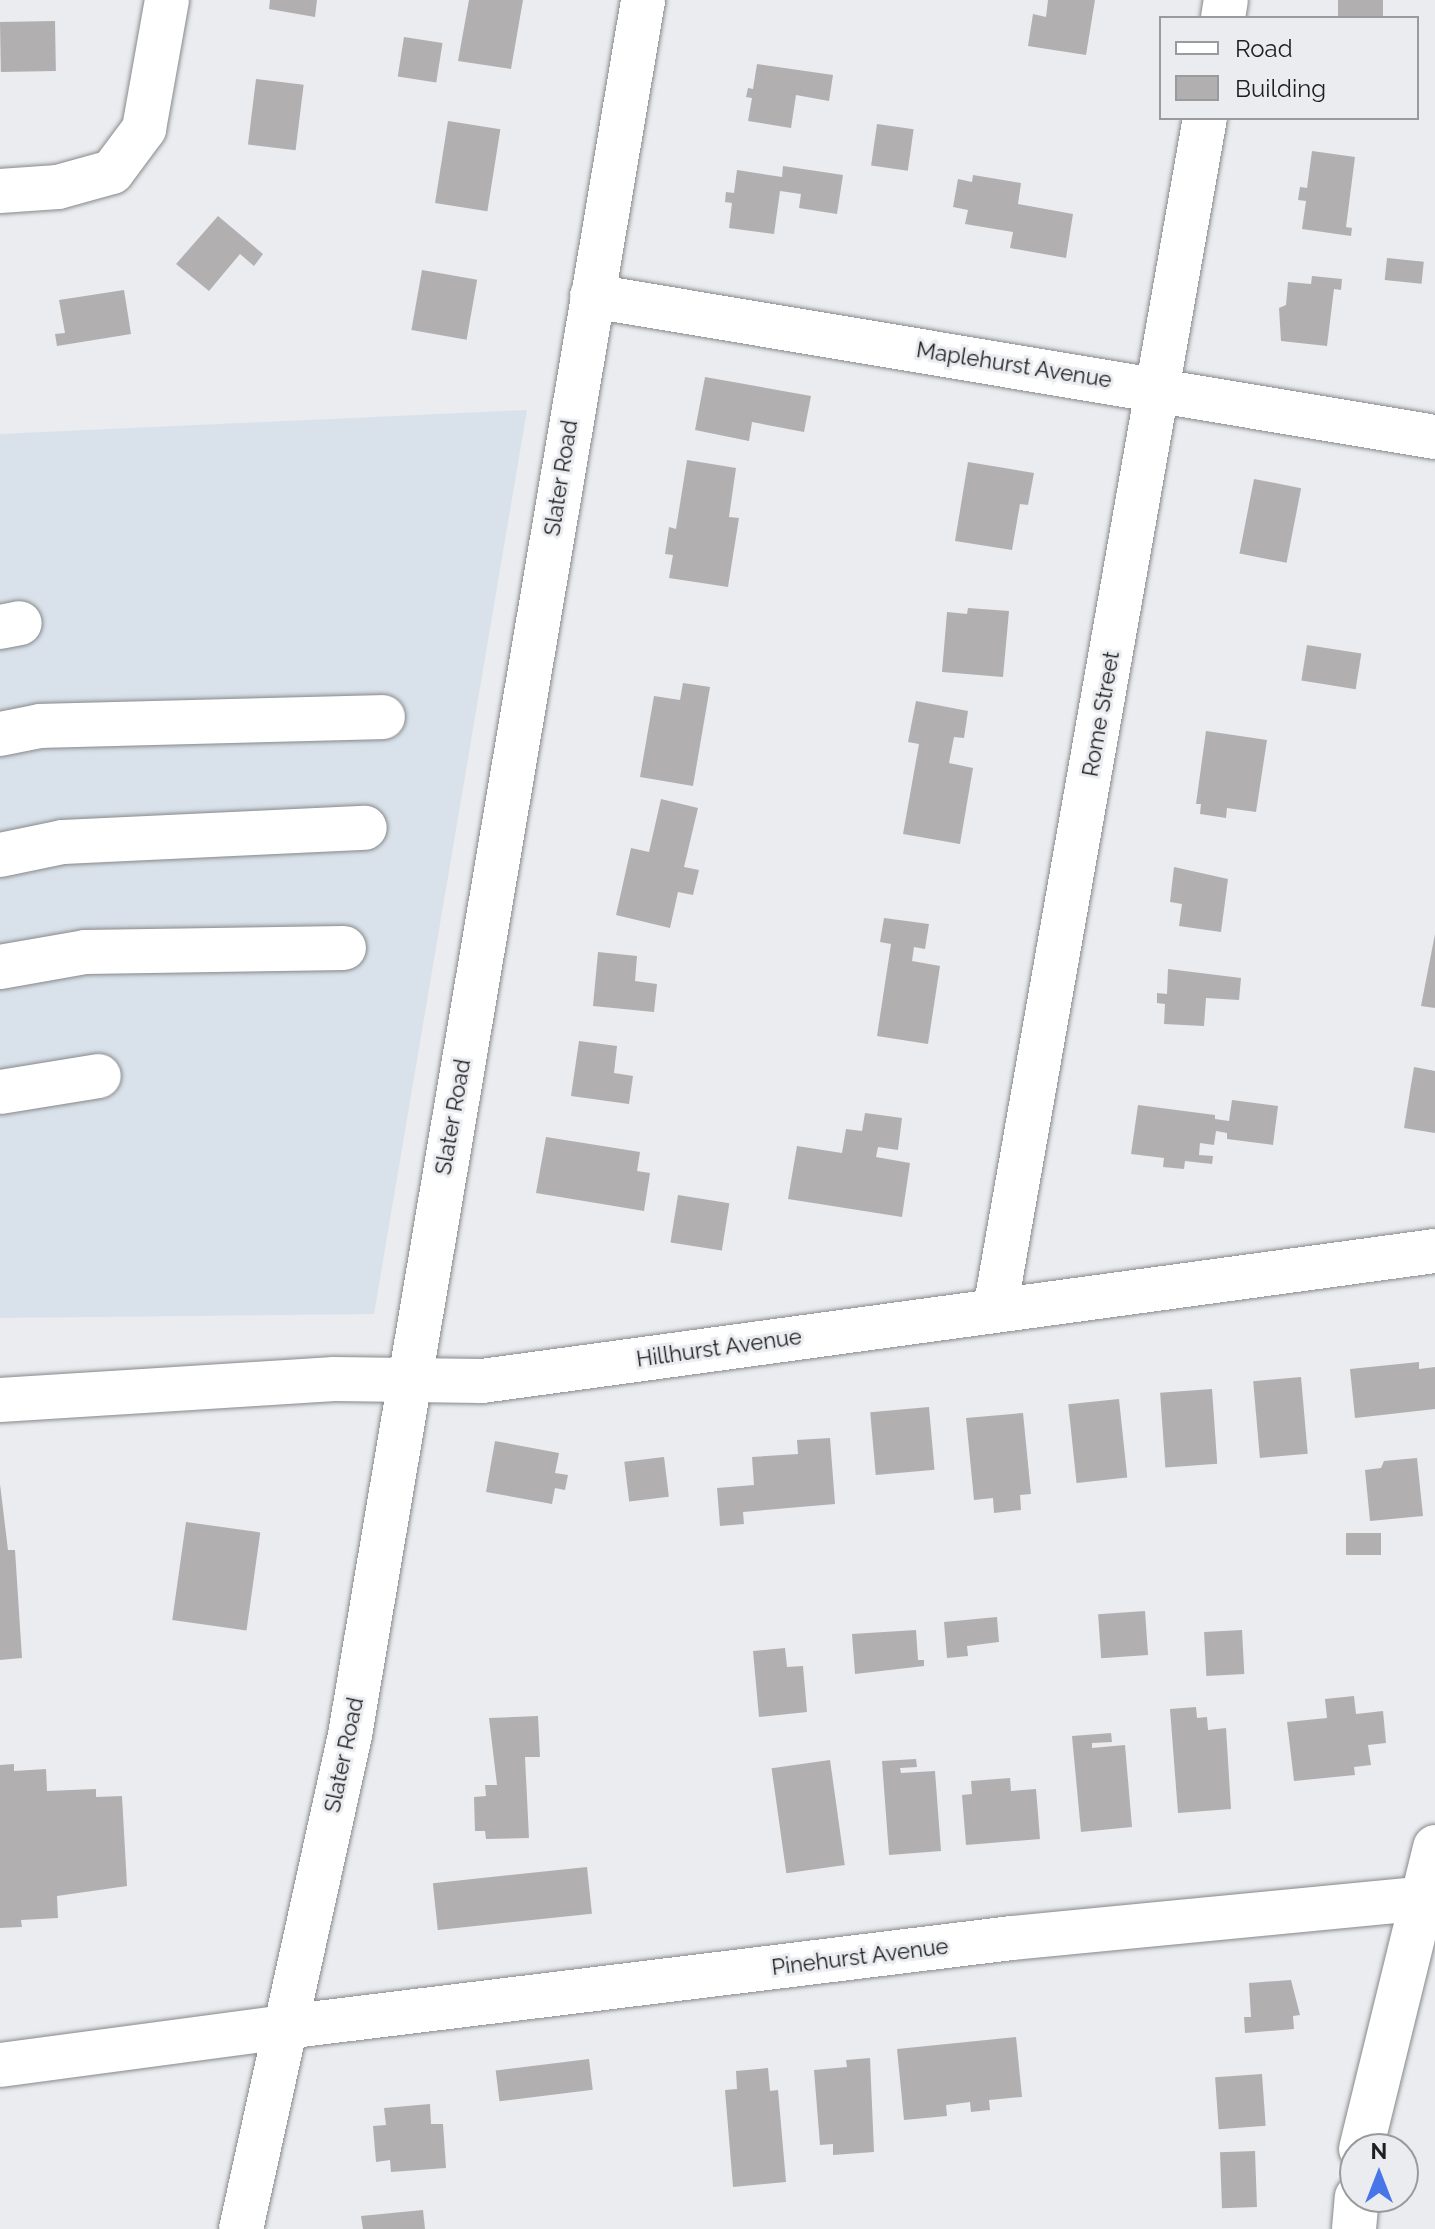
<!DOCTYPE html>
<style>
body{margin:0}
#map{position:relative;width:1435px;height:2229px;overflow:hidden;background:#eaecef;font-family:Raleway,sans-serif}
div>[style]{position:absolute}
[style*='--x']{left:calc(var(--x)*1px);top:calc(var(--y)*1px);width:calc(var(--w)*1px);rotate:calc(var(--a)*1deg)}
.built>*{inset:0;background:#d9e2ea}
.building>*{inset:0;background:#b2afb1;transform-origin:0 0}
.roads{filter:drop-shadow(0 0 2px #87898b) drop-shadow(0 0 2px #87898b)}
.minor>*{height:44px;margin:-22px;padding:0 22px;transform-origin:22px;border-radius:22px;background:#fff}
.major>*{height:44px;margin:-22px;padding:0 22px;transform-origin:22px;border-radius:22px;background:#fff}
.highway>*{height:44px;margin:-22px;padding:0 22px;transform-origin:22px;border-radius:22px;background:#fff}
span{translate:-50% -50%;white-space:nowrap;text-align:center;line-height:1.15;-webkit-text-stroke:6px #eaecef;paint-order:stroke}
.street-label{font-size:22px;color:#1e1f20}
.legend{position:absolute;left:1159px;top:16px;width:260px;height:104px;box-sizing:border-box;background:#eaecef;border:2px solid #989a9c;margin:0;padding:10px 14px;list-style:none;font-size:24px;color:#1e1f20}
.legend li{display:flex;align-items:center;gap:16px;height:40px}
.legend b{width:40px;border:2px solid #989a9c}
.north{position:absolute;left:1339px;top:2133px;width:80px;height:80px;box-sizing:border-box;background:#eaecef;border:2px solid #989a9c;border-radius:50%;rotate:0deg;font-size:22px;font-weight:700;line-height:32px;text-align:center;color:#1e1f20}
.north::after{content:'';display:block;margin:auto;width:28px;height:36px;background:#4876e9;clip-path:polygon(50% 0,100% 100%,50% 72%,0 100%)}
</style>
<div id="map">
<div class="built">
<i style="clip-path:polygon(527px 410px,374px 1314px,0 1318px,0 434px)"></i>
</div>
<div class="building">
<i style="clip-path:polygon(270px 0,317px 0,315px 17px,269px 9px)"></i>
<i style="clip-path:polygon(469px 0,523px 0,511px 69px,458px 61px)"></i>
<i style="clip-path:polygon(1048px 0,1095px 0,1086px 55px,1028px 46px,1033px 14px,1046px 17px)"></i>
<i style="left:1338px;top:0;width:45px;height:18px"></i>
<i style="left:55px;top:21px;width:50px;height:55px;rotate:89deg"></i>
<i style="left:404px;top:37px;width:39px;height:40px;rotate:9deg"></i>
<i style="clip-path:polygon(757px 64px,833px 75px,829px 101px,796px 95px,791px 128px,748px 121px,752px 98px,746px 97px,748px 88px,753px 89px)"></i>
<i style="left:256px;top:79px;width:48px;height:66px;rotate:7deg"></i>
<i style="left:448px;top:121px;width:53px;height:83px;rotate:9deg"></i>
<i style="left:877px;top:124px;width:37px;height:42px;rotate:8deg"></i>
<i style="clip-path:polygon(1312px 151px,1355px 157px,1346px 227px,1352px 228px,1351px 236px,1302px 229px,1306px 201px,1298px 200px,1300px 187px,1307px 188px)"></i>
<i style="clip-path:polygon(783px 166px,843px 175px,837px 214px,799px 208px,801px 194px,780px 191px,774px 234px,729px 228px,732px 203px,725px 202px,726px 192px,734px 193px,737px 170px,782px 177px)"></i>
<i style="clip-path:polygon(973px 175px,1021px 183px,1018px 204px,1073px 214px,1066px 258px,1010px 248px,1013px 232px,965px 224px,968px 210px,953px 207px,958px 179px,972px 182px)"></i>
<i style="clip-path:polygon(218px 216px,263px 254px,254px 266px,240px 254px,209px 291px,176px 264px)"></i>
<i style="left:1387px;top:258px;width:37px;height:22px;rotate:6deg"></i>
<i style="left:422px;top:270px;width:56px;height:61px;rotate:10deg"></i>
<i style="clip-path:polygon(1312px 276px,1342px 279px,1341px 290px,1334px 289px,1327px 346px,1281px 341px,1279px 308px,1286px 305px,1288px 282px,1311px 284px)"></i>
<i style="clip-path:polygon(124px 290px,131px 334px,57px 346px,55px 334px,65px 333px,59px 300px)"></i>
<i style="clip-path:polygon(705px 377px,811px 396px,804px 432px,752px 422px,749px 441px,695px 430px)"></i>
<i style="clip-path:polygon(687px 460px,736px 468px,729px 517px,739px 518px,728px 587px,669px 578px,673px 555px,665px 554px,669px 527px,676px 529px)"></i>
<i style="clip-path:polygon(968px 462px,1034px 473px,1028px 505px,1020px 504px,1012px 550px,955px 541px)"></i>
<i style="left:1254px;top:479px;width:48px;height:76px;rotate:11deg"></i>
<i style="clip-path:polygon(968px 608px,1009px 611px,1003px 677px,942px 672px,947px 612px,967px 614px)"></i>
<i style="left:1307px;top:645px;width:55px;height:36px;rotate:9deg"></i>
<i style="clip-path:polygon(683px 683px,710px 687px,693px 786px,640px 777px,654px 696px,680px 700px)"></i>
<i style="clip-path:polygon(916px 701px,968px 711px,964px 738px,954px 737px,949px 763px,973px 768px,960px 844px,903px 834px,919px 744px,908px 742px)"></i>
<i style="clip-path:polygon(1206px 731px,1267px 740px,1256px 812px,1227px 808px,1226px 818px,1200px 814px,1201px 804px,1196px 804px)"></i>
<i style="clip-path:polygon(661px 799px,698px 808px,684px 867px,699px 870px,693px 895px,678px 892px,670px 928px,616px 915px,631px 848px,649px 852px)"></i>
<i style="clip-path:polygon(1174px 867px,1228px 879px,1221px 932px,1179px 926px,1182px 904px,1170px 902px)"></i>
<i style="clip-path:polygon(884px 918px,929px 924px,925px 949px,914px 947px,912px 961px,940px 966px,928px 1044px,877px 1036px,891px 944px,880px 942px)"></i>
<i style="clip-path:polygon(1435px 934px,1435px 1008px,1421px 1006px)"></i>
<i style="clip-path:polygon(598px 952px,637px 956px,635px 981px,657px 984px,654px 1012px,593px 1006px)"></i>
<i style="clip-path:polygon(1168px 969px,1241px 978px,1239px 1000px,1206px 998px,1204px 1026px,1164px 1024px,1165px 1004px,1157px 1003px,1157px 993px,1167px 994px)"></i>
<i style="clip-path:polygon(579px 1041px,617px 1046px,614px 1073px,633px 1076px,629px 1104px,571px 1096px)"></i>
<i style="clip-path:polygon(1414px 1067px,1435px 1071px,1435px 1133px,1404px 1128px)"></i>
<i style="clip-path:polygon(1232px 1100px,1278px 1106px,1273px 1145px,1227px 1139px,1227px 1133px,1216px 1131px,1214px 1145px,1200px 1143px,1199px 1155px,1213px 1156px,1212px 1164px,1185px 1161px,1184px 1169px,1163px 1167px,1164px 1158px,1131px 1154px,1138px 1105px,1215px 1115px,1215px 1119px,1229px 1121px)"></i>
<i style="clip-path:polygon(865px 1113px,902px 1118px,898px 1150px,878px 1147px,876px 1157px,910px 1163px,902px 1217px,788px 1199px,797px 1146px,842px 1153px,846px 1129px,862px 1131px)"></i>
<i style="clip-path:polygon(546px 1137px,640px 1152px,637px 1171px,650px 1173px,644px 1211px,536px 1193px)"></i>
<i style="left:678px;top:1195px;width:52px;height:48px;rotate:9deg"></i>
<i style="clip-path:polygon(1419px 1362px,1419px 1369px,1435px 1367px,1435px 1409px,1355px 1418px,1350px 1369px)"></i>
<i style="left:1301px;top:1377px;width:77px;height:48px;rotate:85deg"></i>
<i style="left:1212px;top:1389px;width:75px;height:52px;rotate:86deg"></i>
<i style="left:1119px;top:1399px;width:79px;height:51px;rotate:84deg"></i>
<i style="left:929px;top:1407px;width:63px;height:59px;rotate:85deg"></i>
<i style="clip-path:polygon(1023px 1413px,1031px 1494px,1020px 1495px,1021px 1510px,994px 1513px,993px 1498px,974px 1500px,966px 1418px)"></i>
<i style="clip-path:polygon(830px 1438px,835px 1504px,743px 1512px,744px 1524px,720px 1526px,717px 1488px,754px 1485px,752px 1457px,798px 1454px,797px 1440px)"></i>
<i style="clip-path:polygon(495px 1441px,559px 1453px,555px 1473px,568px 1475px,565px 1490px,555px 1488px,552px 1504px,486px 1492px)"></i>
<i style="left:664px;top:1457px;width:40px;height:40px;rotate:83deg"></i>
<i style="clip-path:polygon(1417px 1458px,1423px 1516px,1370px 1521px,1365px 1470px,1381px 1468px,1384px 1461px)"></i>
<i style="clip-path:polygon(0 1484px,8px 1550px,15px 1550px,22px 1658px,0 1660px)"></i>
<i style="left:186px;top:1522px;width:75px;height:99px;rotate:8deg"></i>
<i style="left:1346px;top:1533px;width:35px;height:22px"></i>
<i style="left:1145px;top:1611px;width:44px;height:47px;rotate:86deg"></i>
<i style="clip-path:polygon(997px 1617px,999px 1642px,967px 1646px,968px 1656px,947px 1658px,944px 1622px)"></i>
<i style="clip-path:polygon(916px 1630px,918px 1660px,924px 1660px,924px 1666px,855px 1674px,852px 1634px)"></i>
<i style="left:1242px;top:1630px;width:44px;height:38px;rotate:87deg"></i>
<i style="clip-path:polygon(785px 1648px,787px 1667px,803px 1666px,807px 1712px,759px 1717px,753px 1651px)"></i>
<i style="clip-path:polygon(1354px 1696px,1356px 1714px,1383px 1711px,1386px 1743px,1368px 1745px,1371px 1765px,1354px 1767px,1355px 1775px,1294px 1781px,1287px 1722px,1327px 1718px,1325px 1699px)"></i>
<i style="clip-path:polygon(1196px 1707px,1197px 1718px,1207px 1717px,1208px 1730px,1226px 1728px,1231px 1809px,1178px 1813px,1170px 1709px)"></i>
<i style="clip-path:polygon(538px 1716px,540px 1757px,525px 1757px,529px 1838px,486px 1839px,485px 1831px,475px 1831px,474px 1797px,486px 1796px,485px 1785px,497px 1785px,489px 1718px)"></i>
<i style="clip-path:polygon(1111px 1733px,1112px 1742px,1092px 1743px,1092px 1748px,1125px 1745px,1132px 1827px,1081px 1832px,1072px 1736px)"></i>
<i style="clip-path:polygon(916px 1759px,917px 1767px,900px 1768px,901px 1773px,935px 1771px,941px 1851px,889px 1855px,882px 1761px)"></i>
<i style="left:830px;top:1760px;width:106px;height:59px;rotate:82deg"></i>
<i style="clip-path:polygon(14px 1764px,14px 1771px,46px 1769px,47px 1791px,96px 1789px,96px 1797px,122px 1796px,127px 1886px,57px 1896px,58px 1918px,21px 1920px,22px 1927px,0 1928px,0 1765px)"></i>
<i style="clip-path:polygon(1010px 1778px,1011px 1791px,1036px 1789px,1040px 1839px,966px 1845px,962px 1795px,972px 1794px,971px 1781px)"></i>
<i style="left:587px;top:1867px;width:47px;height:155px;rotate:84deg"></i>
<i style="clip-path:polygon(1291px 1980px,1300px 2015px,1293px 2016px,1294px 2029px,1245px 2033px,1244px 2017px,1251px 2017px,1249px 1983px)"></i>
<i style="clip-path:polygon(1016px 2037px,1022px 2097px,989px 2100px,990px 2110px,971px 2112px,970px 2102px,946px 2105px,947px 2116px,904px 2120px,897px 2049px)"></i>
<i style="clip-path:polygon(870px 2058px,874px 2152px,833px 2155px,833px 2144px,820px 2145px,814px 2070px,847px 2067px,846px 2060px)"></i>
<i style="left:589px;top:2059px;width:31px;height:94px;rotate:83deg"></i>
<i style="clip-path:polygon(768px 2068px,770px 2091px,778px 2090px,786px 2182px,733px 2187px,725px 2090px,737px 2089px,736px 2071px)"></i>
<i style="left:1262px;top:2074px;width:52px;height:47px;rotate:86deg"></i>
<i style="clip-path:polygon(430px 2104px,431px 2124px,443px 2124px,446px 2168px,391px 2172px,390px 2160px,376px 2162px,373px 2126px,386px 2125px,384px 2108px)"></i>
<i style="left:1255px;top:2151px;width:56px;height:35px;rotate:88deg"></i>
<i style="clip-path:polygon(423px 2210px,425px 2229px,363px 2229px,361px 2216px)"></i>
</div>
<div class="roads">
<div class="minor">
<i style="--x:1223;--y:18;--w:18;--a:-81"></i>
<i style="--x:0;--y:191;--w:58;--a:-3.9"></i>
<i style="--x:58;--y:187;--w:56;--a:-15.5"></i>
<i style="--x:112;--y:172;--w:54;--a:-53.3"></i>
<i style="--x:144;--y:129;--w:131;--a:-79.9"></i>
<i style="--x:592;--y:296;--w:855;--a:9.5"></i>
<i style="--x:0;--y:627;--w:20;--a:-11"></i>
<i style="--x:0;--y:734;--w:41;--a:-11.3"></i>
<i style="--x:40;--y:726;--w:343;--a:-1.5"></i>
<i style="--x:0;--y:855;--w:64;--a:-11.7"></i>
<i style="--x:63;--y:842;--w:302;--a:-2.7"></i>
<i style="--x:0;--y:967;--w:86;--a:-10"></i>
<i style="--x:85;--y:952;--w:259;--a:-0.9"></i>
<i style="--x:0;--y:1092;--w:100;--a:-9.2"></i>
<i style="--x:995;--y:1310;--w:1210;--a:-80.01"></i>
<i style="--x:0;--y:1400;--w:335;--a:-3.6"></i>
<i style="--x:334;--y:1379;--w:148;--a:0.8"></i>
<i style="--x:482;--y:1381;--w:962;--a:-7.77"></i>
<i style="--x:285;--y:2027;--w:732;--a:-6.98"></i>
<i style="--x:1012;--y:1938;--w:425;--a:-5.5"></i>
<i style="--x:1361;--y:2149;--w:311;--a:-76.2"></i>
<i style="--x:1354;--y:2229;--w:32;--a:-85"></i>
</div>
<div class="major">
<i style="--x:241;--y:2229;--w:506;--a:-77.56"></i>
<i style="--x:350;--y:1735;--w:1760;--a:-80.41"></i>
</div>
<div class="highway">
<i style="--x:0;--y:2065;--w:288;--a:-7.6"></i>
</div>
</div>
<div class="street-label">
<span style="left:1014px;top:365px;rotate:9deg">Maplehurst Avenue</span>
<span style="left:561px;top:478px;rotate:-81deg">Slater Road</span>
<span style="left:1101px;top:714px;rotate:-80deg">Rome Street</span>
<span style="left:453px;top:1117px;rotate:-80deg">Slater Road</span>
<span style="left:719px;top:1348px;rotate:-8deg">Hillhurst Avenue</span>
<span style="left:344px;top:1755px;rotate:-78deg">Slater Road</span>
<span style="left:860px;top:1957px;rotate:-7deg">Pinehurst Avenue</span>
</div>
<ul class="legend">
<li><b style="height:10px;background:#fff"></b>Road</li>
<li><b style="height:22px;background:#b2afb1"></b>Building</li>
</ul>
<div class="north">N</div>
</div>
